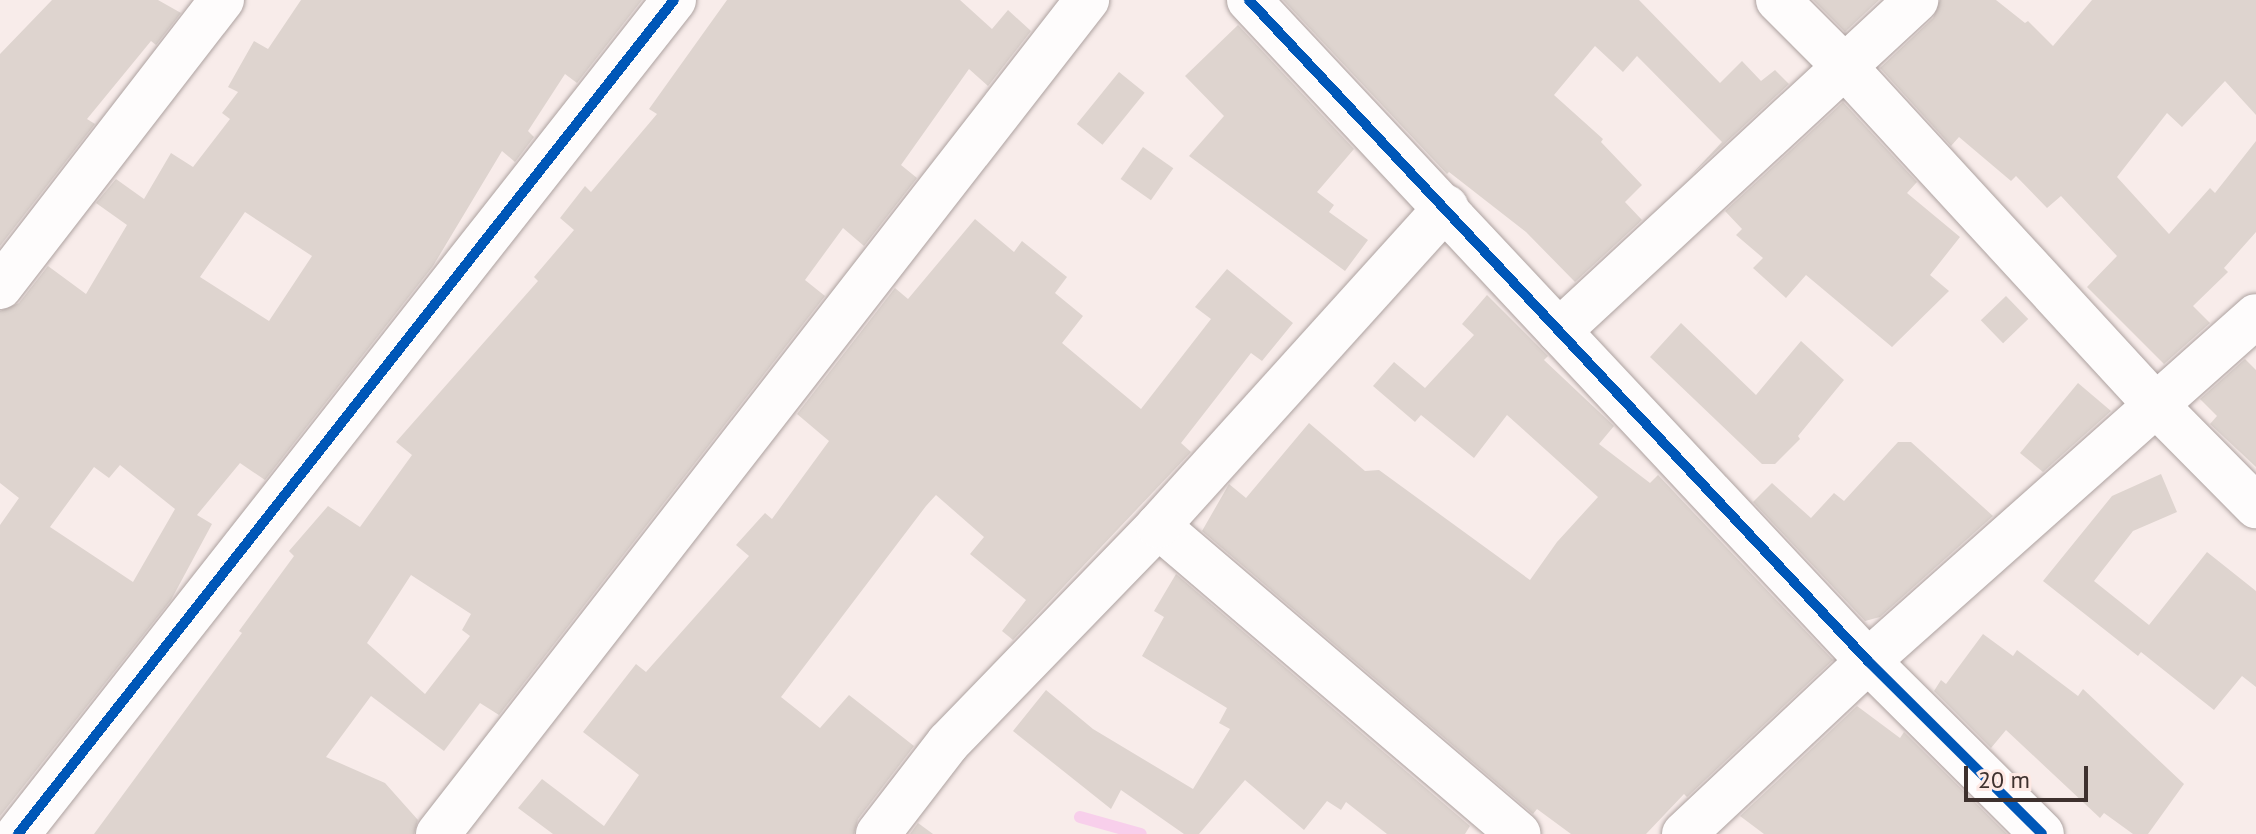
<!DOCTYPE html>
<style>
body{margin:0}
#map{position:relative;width:2256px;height:834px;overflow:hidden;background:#f8ecea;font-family:"PT Sans",sans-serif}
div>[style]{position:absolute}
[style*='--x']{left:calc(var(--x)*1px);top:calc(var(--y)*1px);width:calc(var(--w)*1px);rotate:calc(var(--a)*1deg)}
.stream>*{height:12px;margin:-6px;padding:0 6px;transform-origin:6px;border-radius:6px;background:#f8cfeb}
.building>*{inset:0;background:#ded4cf;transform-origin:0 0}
.roads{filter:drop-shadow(0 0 2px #ada2a0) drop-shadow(0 0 2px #ada2a0)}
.minor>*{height:44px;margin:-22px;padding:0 22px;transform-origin:22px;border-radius:22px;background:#fefcfc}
.cycleway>*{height:10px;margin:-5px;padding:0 5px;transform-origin:5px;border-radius:5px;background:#0057b8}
span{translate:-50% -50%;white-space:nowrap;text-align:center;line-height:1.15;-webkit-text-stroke:7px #fee9e4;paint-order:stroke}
.scale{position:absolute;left:1964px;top:766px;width:124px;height:36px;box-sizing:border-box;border:4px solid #3e312e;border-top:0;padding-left:10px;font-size:24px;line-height:28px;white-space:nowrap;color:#3e312e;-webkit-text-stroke:6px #fee9e4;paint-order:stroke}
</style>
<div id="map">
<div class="stream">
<i style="--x:1080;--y:817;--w:63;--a:15.6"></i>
</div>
<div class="building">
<i style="clip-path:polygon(52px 0,158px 0,181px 13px,156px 45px,151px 41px,87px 119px,95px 124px,0 246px,0 54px)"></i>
<i style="clip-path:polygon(evenodd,301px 0,642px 0,577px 83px,565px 74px,528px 131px,534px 137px,515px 162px,502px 151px,433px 266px,265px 480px,240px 463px,197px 515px,212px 524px,171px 600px,0 816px,0 525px,19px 498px,0 483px,0 311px,19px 303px,48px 266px,86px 294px,127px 225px,96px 203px,116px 179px,144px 199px,171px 153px,193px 167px,230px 119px,222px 113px,238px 92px,228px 87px,254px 41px,268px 49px,301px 0,245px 212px,312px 256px,269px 321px,200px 277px,245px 212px,301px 0,120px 465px,175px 509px,133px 582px,50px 527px,94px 467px,109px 478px,120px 465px)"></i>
<i style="clip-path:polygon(evenodd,727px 0,960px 0,992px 29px,1008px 10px,1031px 31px,988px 86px,969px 69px,901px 165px,917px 178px,864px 246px,843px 228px,805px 280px,825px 296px,499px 715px,480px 703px,444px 751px,371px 696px,326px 757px,385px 783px,418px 820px,414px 834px,94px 834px,242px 633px,239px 631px,294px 556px,289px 551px,328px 506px,360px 527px,412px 455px,396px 442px,538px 281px,534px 277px,574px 230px,560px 218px,585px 186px,591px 192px,657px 114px,649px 109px,727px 0,411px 575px,471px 614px,462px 630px,470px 636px,425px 694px,367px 643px,411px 575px)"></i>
<i style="clip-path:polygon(1283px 0,1639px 0,1720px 83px,1742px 61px,1761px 81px,1775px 70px,1789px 84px,1690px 176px,1722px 142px,1637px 56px,1623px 72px,1595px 46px,1554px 95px,1603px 139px,1601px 142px,1642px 185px,1625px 202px,1642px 220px,1575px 282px,1526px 232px,1449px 172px,1447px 174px)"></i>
<i style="clip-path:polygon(1813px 0,1879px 0,1845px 32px)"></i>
<i style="clip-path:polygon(1940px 0,1996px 0,2025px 23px,2028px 21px,2053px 46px,2092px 0,2256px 0,2256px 115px,2225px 81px,2182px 127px,2167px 113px,2117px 177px,2169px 234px,2210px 188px,2215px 193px,2256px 141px,2256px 232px,2224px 268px,2228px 272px,2193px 306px,2210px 323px,2164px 364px,2087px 287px,2117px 256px,2061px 196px,2047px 208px,2016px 176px,2011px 181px,1959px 137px,1951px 146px,1880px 68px,1933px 18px)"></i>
<i style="clip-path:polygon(1238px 25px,1354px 149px,1317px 192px,1334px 205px,1329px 212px,1368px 240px,1345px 271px,1189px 156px,1224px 116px,1185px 76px)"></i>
<i style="left:1119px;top:72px;width:33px;height:67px;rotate:39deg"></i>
<i style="clip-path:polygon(1843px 102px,1917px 182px,1907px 193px,1960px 237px,1930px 275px,1949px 291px,1892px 347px,1806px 275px,1786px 298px,1753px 268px,1763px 258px,1736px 235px,1742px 229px,1725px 211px)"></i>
<i style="left:1143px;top:147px;width:37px;height:39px;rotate:35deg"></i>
<i style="clip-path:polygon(975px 219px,1014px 252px,1022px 241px,1067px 277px,1055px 293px,1083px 316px,1062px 343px,1141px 409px,1211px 319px,1195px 307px,1227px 269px,1293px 323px,1262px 361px,1251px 353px,1181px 443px,1191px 452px,1013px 640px,1002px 631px,1026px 600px,970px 554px,984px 537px,936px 495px,926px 506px,781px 697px,820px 728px,849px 695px,914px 746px,858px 819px,854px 834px,553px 834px,518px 808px,542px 779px,604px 826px,639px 775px,583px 732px,636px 664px,646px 672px,749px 556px,736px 545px,765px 513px,772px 519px,829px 441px,797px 414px,895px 288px,908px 299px)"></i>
<i style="clip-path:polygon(1487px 295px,1548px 356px,1544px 360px,1614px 426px,1599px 444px,1650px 483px,1658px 475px,1833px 660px,1687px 797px,1684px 794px,1646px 834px,1571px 834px,1537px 809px,1533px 814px,1202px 531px,1229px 484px,1246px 498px,1309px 423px,1365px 471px,1379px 470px,1530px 580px,1557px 542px,1598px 497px,1507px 415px,1474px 458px,1421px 415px,1415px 422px,1373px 386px,1394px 362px,1425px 388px,1474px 335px,1462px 324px)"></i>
<i style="left:2006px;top:296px;width:32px;height:35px;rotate:46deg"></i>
<i style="clip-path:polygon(1681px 323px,1756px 395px,1801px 341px,1844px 380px,1798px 436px,1800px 439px,1775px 464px,1762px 464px,1650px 357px)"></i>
<i style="clip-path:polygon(2245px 359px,2256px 370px,2256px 467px,2210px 424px,2217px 416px,2200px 399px)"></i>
<i style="clip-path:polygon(2078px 383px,2111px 411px,2043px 472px,2020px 453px)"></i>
<i style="clip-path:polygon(1898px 442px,1911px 442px,1993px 516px,1880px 617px,1865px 621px,1753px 502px,1772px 483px,1811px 518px,1834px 493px,1844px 501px)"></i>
<i style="clip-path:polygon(2161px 474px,2177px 512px,2133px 531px,2094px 581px,2149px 625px,2207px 552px,2256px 591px,2256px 687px,2242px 676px,2214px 710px,2141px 652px,2138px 656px,2043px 581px,2112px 496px)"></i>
<i style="clip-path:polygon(1176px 574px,1470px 826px,1465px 834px,1387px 834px,1346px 802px,1341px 810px,1327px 801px,1304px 830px,1245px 780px,1199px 834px,1184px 834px,1121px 790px,1111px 809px,1013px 731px,1046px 690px,1093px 729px,1193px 789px,1230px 729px,1219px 723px,1227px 708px,1142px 656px,1164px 617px,1154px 611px)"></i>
<i style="clip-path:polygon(1983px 634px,2013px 656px,2017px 650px,2078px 696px,2083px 689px,2184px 784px,2148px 834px,2133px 834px,2104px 813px,2100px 818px,2006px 730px,1991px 748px,1934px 691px,1941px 680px,1946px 684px)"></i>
<i style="clip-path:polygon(1857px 706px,1900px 738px,1904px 732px,2007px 834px,1764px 834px,1740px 816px)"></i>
<i style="clip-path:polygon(918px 823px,933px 834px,910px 834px)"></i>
</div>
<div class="roads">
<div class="minor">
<i style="--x:1249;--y:0;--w:906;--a:46.88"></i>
<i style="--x:1868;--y:661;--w:245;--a:44.8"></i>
<i style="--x:1778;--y:0;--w:95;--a:45"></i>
<i style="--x:1845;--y:67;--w:458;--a:47.4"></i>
<i style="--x:2155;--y:404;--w:144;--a:45.3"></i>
<i style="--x:0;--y:287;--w:363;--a:-52.3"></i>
<i style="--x:1559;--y:331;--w:487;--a:-42.8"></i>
<i style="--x:1158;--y:526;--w:474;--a:40.5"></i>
<i style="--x:18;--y:834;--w:1061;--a:-51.81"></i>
<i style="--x:438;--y:834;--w:1057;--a:-52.11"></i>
<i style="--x:878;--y:834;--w:115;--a:-52.4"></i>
<i style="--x:948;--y:743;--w:302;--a:-45.9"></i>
<i style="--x:1158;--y:526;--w:430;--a:-47.9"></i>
<i style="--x:1684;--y:834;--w:253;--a:-43.2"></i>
<i style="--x:1868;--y:661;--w:519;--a:-41.64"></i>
</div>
</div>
<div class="cycleway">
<i style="--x:1249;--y:0;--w:906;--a:46.88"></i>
<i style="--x:1868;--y:661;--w:245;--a:44.8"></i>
<i style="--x:18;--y:834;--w:1061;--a:-51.81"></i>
</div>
<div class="scale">20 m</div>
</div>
